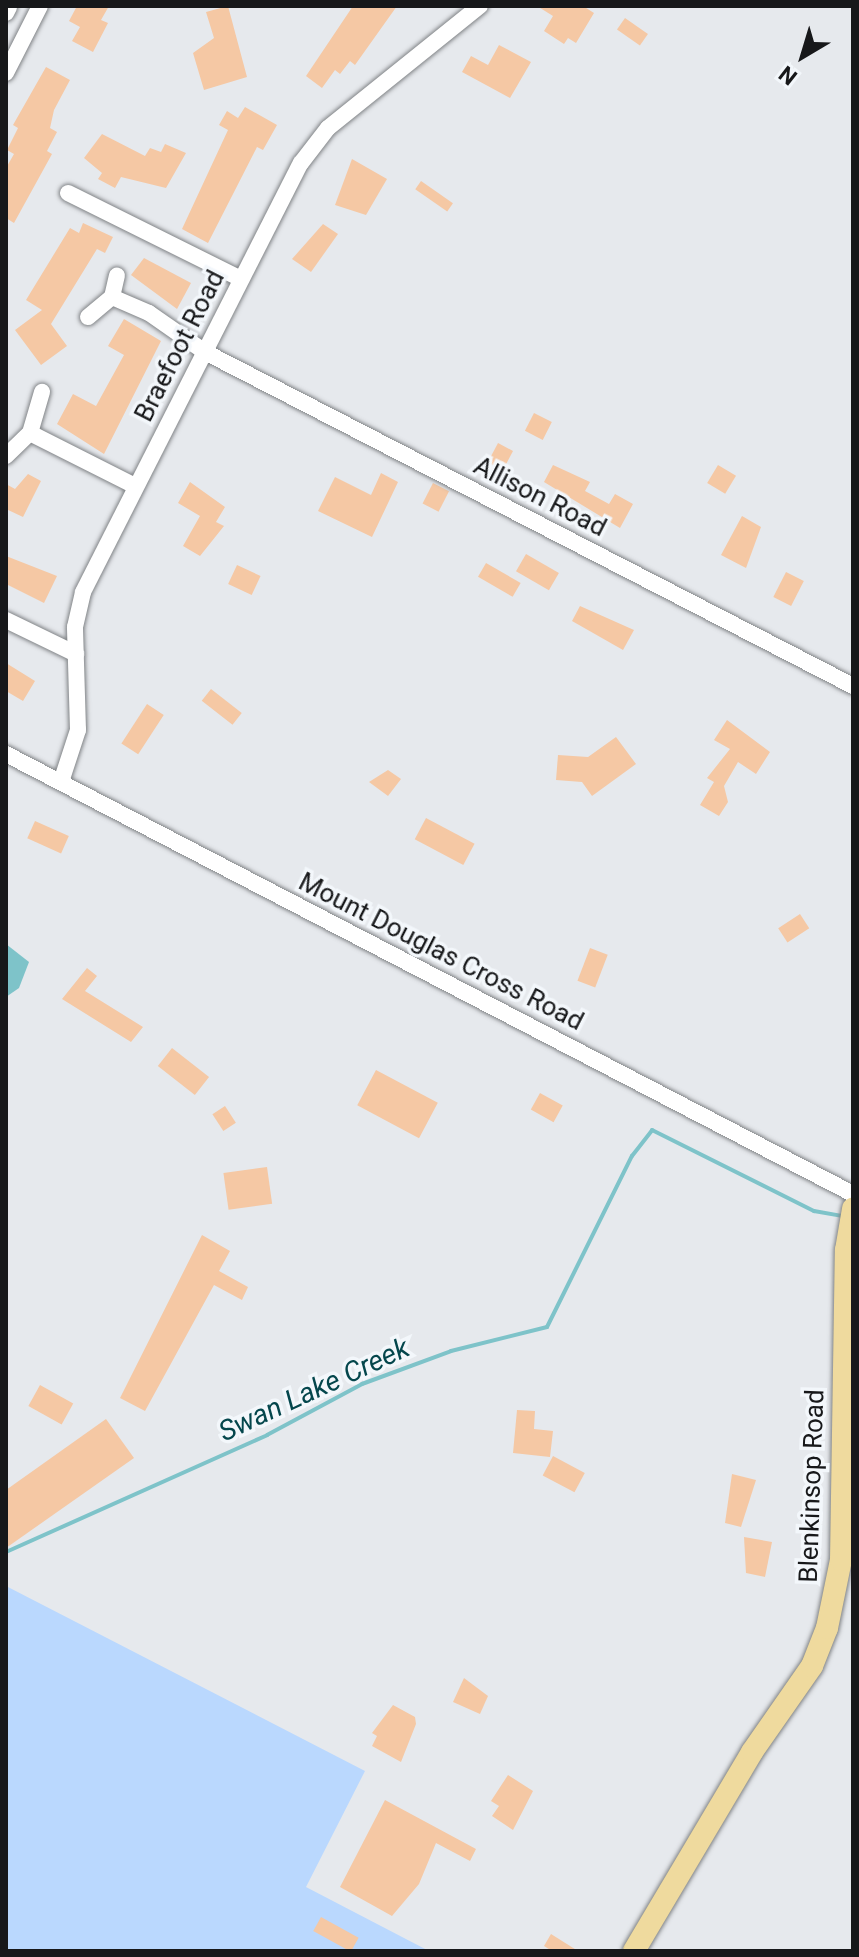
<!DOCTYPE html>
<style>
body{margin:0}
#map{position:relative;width:859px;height:1957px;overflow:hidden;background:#e6e9ed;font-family:Roboto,sans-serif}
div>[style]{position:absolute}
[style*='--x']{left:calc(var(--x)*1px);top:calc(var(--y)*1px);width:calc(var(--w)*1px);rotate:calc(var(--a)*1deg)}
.green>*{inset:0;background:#bad8fe}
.water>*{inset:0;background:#7ec3c9}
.stream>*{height:4px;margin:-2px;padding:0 2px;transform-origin:2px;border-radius:2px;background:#7ec3c9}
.building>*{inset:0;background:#f5c8a4;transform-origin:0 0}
.roads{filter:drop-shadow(0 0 2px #808386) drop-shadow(0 0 2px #808386)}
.minor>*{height:16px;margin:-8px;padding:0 8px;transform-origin:8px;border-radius:8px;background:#fff}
.major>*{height:22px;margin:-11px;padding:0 11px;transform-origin:11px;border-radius:11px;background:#efda9e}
span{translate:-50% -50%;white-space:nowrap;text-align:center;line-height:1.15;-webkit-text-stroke:7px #f3f7fb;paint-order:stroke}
.street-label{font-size:26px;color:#17181a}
.water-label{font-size:28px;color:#04464c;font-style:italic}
.frame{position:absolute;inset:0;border:8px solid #17181a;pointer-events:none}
.north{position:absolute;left:763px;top:16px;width:80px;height:80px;-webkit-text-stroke:6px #f3f7fb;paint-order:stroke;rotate:218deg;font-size:22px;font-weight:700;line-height:32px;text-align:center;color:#17181a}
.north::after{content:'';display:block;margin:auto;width:28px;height:36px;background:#17181a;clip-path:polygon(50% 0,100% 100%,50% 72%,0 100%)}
</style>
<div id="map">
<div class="green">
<i style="clip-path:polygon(6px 1586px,365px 1771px,306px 1887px,429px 1951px,6px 1951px)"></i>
</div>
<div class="water">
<i style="clip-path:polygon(6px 944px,29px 962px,19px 988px,6px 997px)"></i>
</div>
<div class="stream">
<i style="--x:6;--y:1552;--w:286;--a:-24.1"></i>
<i style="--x:267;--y:1435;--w:108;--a:-28.2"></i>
<i style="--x:362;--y:1384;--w:95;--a:-20.3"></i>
<i style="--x:451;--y:1351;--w:99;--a:-14"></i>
<i style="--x:547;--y:1327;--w:191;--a:-63.6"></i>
<i style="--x:632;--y:1156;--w:33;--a:-52"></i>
<i style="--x:652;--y:1130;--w:181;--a:26.6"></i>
<i style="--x:814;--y:1211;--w:28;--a:10"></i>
</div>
<div class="building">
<i style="clip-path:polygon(77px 6px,109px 6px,101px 20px,108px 23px,93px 52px,72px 41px,80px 27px,69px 21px)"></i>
<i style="clip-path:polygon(228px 6px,247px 77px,204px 90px,193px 53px,214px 38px,206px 12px)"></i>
<i style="clip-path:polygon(353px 6px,397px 6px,355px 65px,350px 61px,340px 74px,335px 70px,322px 88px,306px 76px)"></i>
<i style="clip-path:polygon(537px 6px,583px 6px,594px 13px,576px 43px,568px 38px,564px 44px,544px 31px,553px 16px)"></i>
<i style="left:625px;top:18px;width:28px;height:14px;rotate:35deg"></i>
<i style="clip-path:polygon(499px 45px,531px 62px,510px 98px,462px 72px,471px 56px,488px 65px)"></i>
<i style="clip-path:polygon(46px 67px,70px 80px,54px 110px,50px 128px,57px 132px,47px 151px,52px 154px,14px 223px,6px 218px,6px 168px,14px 154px,7px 150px,18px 128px,13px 125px)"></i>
<i style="clip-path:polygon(245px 107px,277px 125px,263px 150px,257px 147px,208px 243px,182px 229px,228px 130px,219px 125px,227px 111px,238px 118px)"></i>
<i style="clip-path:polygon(102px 134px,145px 156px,150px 148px,161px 152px,165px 144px,186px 153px,166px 188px,121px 177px,115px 188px,98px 179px,102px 173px,84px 158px)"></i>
<i style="clip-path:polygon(352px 159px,387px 179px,366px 215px,335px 205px)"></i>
<i style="left:421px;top:181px;width:39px;height:10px;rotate:35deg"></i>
<i style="clip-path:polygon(83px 223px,113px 237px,105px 253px,97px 249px,51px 324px,67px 346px,41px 365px,15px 330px,42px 310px,26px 300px,70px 228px,79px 233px)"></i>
<i style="clip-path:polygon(323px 224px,338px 234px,311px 272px,292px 259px)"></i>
<i style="clip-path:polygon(144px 258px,191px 283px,177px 309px,131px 275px)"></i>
<i style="clip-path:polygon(124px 319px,161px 341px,104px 454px,57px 424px,73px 394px,96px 406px,124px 355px,108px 346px)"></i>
<i style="left:534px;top:413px;width:20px;height:20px;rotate:27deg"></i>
<i style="left:498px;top:443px;width:17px;height:22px;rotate:28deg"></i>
<i style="clip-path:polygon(553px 465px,590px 482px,585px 491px,609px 504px,615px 494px,633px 504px,620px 528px,544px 482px)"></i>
<i style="left:718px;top:465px;width:21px;height:21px;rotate:31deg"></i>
<i style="clip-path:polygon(381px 473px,398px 482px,372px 537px,318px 511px,335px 477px,371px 495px)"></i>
<i style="clip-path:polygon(28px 474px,41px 481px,23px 517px,6px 509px,6px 484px,15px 489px)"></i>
<i style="clip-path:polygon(190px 482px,225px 507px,216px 522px,224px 526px,200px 556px,183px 546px,200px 516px,178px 503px)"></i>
<i style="left:433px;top:483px;width:18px;height:23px;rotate:27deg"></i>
<i style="clip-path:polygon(742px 516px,761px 527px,746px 568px,721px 555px)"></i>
<i style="left:526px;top:554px;width:38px;height:20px;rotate:30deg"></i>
<i style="clip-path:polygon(6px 556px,57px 576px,44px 603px,6px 584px)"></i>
<i style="left:486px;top:563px;width:40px;height:16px;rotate:30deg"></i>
<i style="left:237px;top:565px;width:26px;height:21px;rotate:25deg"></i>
<i style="left:786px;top:572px;width:20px;height:28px;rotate:27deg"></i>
<i style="clip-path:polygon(580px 606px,634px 630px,623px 650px,572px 621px)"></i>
<i style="clip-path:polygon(6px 663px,35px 681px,23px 701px,6px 691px)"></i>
<i style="left:211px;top:689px;width:39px;height:15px;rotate:38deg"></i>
<i style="left:147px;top:704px;width:20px;height:47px;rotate:33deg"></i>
<i style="clip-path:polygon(727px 720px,770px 752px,756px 774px,738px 762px,724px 786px,728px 802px,719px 816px,700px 805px,714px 782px,707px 778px,730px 749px,714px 740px)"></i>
<i style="clip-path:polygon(616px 737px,636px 764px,592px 796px,582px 782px,556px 780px,558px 755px,588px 757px)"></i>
<i style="clip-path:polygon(388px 770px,401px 779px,388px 796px,369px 782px)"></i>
<i style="left:426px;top:818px;width:55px;height:24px;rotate:28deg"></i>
<i style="left:35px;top:821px;width:37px;height:19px;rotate:24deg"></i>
<i style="left:800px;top:914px;width:17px;height:26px;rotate:57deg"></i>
<i style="left:590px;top:948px;width:19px;height:35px;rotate:21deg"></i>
<i style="clip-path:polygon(87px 968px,97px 976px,85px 991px,143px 1027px,131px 1042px,62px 999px)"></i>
<i style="left:172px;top:1048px;width:47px;height:23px;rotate:38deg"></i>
<i style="left:376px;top:1070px;width:70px;height:40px;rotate:28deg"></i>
<i style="left:540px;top:1093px;width:26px;height:19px;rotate:29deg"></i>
<i style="left:225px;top:1106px;width:20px;height:15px;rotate:57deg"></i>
<i style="left:267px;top:1167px;width:37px;height:44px;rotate:82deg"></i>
<i style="clip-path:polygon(202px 1235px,230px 1251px,219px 1271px,248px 1287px,242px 1300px,214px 1285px,145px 1411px,120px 1398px)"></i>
<i style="left:40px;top:1385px;width:38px;height:24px;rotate:29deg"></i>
<i style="clip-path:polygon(517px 1410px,535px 1411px,534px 1429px,553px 1431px,550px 1457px,513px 1453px)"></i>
<i style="clip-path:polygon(106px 1419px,134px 1458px,6px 1548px,6px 1490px)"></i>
<i style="left:553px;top:1456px;width:36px;height:22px;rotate:28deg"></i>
<i style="clip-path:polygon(732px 1474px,756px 1480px,741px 1527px,725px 1523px)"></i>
<i style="clip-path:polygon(744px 1537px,772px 1542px,765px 1577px,746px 1573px)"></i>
<i style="clip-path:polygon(464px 1678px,488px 1696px,480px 1714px,453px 1702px)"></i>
<i style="clip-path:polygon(393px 1705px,415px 1717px,416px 1724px,401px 1762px,372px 1746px,377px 1736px,372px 1733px)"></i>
<i style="clip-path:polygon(508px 1775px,533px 1791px,513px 1830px,492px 1816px,499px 1806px,491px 1801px)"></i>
<i style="clip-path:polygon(385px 1800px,476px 1849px,470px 1861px,436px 1843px,419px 1884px,392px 1916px,340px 1887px)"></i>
<i style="left:321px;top:1917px;width:43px;height:16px;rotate:29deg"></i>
<i style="clip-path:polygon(551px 1934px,578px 1951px,552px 1951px,544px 1946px)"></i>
</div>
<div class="roads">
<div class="minor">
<i style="--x:6;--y:13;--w:7;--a:-63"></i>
<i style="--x:6;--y:73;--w:75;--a:-63.1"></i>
<i style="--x:68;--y:193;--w:193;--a:26.4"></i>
<i style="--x:112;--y:297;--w:40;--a:23.4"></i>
<i style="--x:149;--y:313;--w:68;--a:34.9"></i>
<i style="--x:205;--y:352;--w:729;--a:27.27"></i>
<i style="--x:88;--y:317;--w:31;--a:-40"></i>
<i style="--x:112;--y:297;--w:22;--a:-77"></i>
<i style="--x:30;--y:433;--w:118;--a:26.8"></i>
<i style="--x:6;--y:456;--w:33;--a:-44"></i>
<i style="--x:30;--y:433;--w:43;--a:-73.7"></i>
<i style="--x:6;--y:620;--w:78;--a:25.9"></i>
<i style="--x:6;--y:754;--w:954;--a:27.45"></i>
<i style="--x:61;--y:782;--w:55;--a:-71.9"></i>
<i style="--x:78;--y:730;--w:103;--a:-91.7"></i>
<i style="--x:75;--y:627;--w:36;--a:-77"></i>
<i style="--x:83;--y:592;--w:481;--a:-63.1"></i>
<i style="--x:301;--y:163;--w:44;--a:-52.4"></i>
<i style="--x:328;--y:128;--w:195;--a:-38.8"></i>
</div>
<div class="major">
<i style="--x:634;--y:1951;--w:231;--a:-59.3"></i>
<i style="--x:752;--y:1752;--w:105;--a:-55.1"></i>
<i style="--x:812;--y:1666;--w:41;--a:-68.5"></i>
<i style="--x:827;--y:1628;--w:69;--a:-78.4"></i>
<i style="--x:841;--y:1560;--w:310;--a:-89.1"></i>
<i style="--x:846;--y:1250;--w:42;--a:-80.3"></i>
</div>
</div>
<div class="street-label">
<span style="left:180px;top:346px;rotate:-63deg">Braefoot Road</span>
<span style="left:540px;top:497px;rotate:27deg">Allison Road</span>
<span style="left:441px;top:952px;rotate:27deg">Mount Douglas Cross Road</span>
<span style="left:812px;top:1486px;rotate:-88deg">Blenkinsop Road</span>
</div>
<div class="water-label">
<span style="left:314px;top:1390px;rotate:-25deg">Swan Lake Creek</span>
</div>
<div class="frame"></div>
<div class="north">N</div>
</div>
